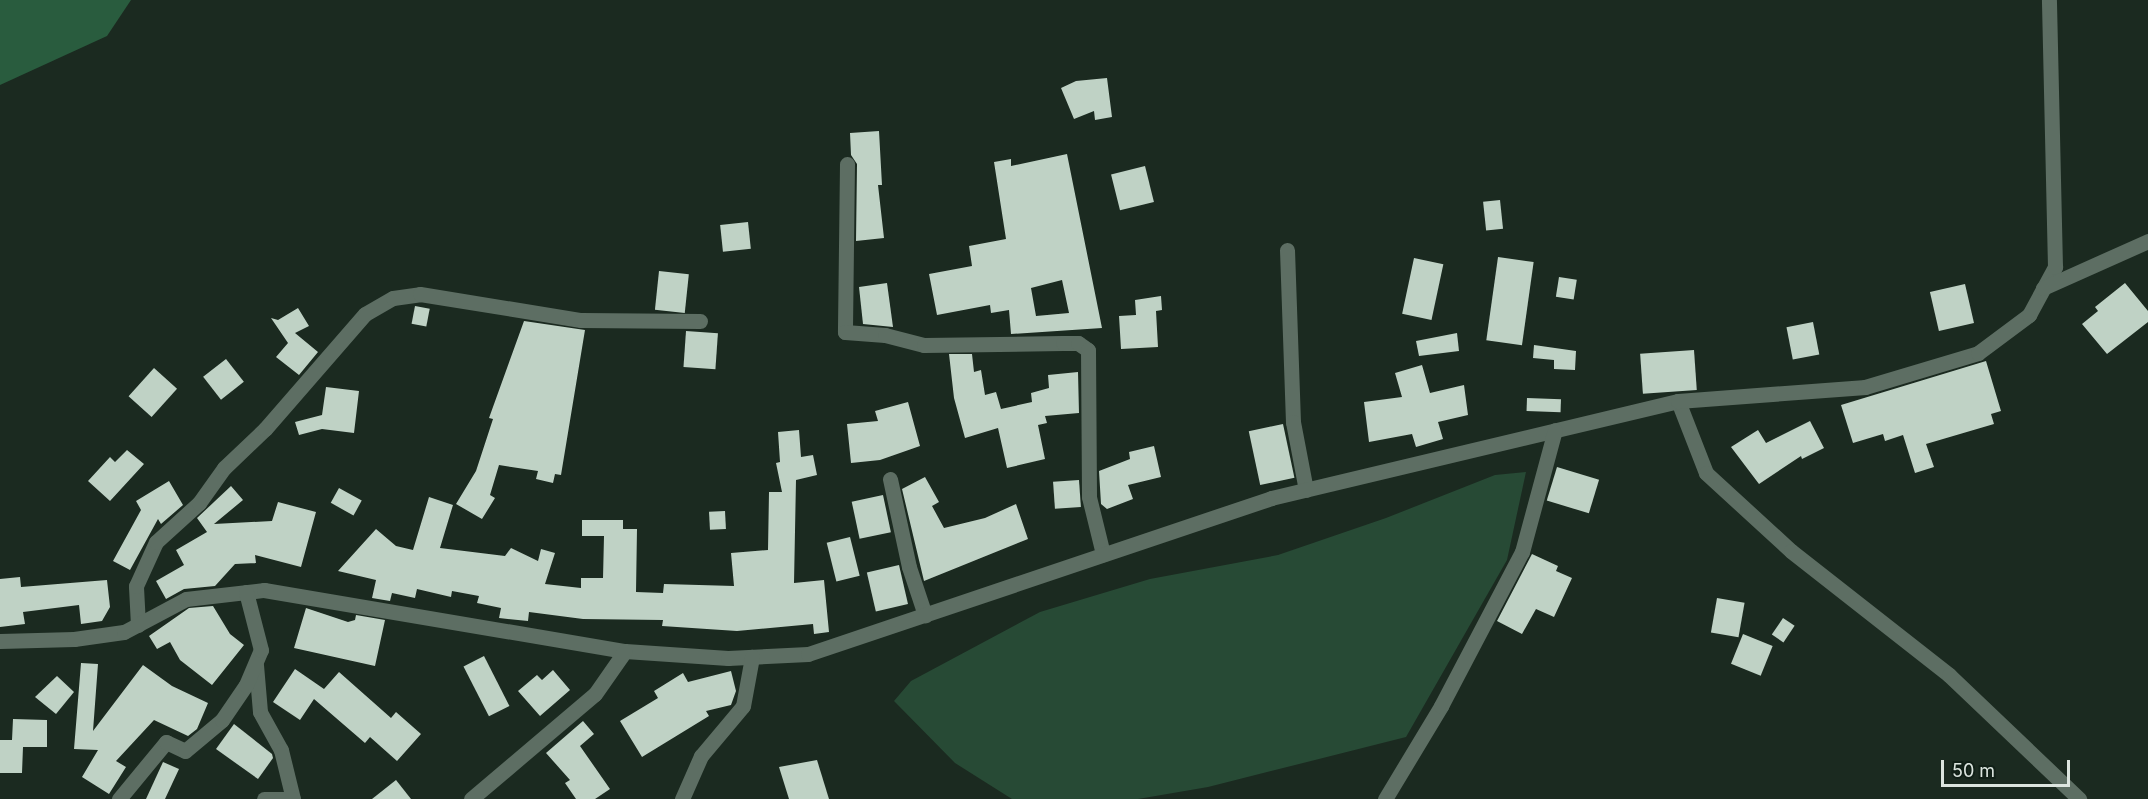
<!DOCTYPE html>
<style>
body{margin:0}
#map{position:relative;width:2148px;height:799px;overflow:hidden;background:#1b2a20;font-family:Inter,sans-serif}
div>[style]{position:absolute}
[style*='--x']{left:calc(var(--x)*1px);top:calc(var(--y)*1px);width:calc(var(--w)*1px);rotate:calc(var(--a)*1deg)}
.green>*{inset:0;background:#274a35}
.forest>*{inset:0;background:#295c3e}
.building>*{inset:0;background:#bfd2c5;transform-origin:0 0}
.minor>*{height:15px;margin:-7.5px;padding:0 7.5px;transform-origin:7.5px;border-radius:7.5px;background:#5d6e63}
.tertiary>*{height:15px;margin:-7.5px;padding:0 7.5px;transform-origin:7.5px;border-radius:7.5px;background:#5d6e63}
span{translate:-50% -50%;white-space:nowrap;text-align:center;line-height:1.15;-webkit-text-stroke:6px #112017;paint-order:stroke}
.scale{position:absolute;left:1941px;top:760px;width:129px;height:27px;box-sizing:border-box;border:3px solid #dce5df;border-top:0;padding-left:8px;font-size:18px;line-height:21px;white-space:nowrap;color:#dce5df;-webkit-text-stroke:4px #112017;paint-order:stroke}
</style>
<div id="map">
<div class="green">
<i style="clip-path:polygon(1526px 472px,1507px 560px,1406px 737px,1208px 787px,1138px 799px,1012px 799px,955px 763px,894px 701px,911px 681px,1040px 612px,1150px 579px,1278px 555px,1386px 518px,1495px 475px)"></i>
</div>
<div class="forest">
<i style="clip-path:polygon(0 0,131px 0,107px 36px,0 85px)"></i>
</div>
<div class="building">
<i style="clip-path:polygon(1107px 78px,1112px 117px,1095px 120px,1094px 111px,1074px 119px,1061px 88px,1076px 81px)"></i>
<i style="clip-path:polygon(879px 131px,882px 185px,878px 185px,884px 238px,856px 241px,857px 164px,851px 155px,850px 133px)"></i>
<i style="clip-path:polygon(evenodd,1067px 154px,1102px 328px,1011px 334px,1009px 310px,991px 313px,990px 305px,937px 315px,929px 274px,972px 266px,969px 246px,1006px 239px,994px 162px,1011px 159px,1011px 166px,1067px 154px,1062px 280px,1069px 313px,1036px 316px,1031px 288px,1062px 280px)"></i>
<i style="left:1145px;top:166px;width:37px;height:35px;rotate:76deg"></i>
<i style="left:1500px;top:200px;width:29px;height:17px;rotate:84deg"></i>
<i style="left:748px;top:222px;width:27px;height:28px;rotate:84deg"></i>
<i style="left:1498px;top:257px;width:36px;height:84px;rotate:8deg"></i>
<i style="left:1414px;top:258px;width:30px;height:57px;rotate:12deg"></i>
<i style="left:659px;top:271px;width:30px;height:39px;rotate:6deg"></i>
<i style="left:1559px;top:277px;width:18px;height:20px;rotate:9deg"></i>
<i style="clip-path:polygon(887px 283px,893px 327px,863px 324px,859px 287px)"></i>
<i style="clip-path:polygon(2125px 283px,2148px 311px,2148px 322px,2107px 354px,2082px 324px,2098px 311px,2095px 307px)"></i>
<i style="left:1965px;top:284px;width:40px;height:36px;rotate:77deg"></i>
<i style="clip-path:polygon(1161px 296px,1162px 310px,1156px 311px,1158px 347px,1121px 349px,1119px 316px,1136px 315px,1135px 300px)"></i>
<i style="left:415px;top:306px;width:15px;height:18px;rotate:11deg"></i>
<i style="clip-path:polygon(298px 308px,309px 326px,295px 333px,318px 352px,299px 375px,276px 357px,288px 343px,271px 318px,278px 320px)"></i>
<i style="clip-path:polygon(524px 321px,585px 330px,561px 475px,555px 474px,553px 483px,536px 479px,538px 471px,499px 465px,490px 495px,495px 498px,482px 519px,456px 504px,476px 471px,493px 419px,489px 418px)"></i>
<i style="left:1813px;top:322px;width:33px;height:27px;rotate:79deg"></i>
<i style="left:686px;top:331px;width:32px;height:36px;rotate:4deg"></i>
<i style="clip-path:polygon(1457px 333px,1459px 351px,1419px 356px,1416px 341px)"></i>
<i style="clip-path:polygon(1534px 345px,1576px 351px,1575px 370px,1554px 369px,1554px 360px,1533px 358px)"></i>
<i style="left:1694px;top:350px;width:40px;height:54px;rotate:86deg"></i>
<i style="clip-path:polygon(949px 354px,972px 354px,974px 372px,981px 370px,985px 395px,996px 392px,1001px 409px,1032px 402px,1031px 393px,1049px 388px,1048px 375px,1078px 372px,1079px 413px,1045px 416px,1047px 423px,1038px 425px,1045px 459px,1007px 468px,998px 428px,965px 438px,954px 398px)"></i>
<i style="left:226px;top:359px;width:29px;height:29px;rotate:52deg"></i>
<i style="clip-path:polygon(1986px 361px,2001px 411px,1991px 414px,1994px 424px,1926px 444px,1934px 467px,1915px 473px,1903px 435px,1885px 441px,1883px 434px,1853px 443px,1841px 405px)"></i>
<i style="clip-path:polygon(1422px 365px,1430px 393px,1464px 385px,1468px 415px,1438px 422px,1443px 439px,1416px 447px,1412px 434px,1369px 442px,1364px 402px,1402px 397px,1395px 373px)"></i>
<i style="left:154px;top:368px;width:31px;height:38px;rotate:42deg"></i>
<i style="clip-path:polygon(326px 387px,359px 391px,354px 433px,322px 429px,299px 435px,295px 422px,322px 415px)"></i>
<i style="left:1527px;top:398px;width:34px;height:13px;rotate:2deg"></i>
<i style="clip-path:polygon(908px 402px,920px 446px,880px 460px,851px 463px,847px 424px,878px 421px,875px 411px)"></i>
<i style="clip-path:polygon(1810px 421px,1824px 448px,1802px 459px,1801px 456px,1759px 484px,1731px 447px,1758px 430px,1766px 443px)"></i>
<i style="left:1283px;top:424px;width:55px;height:35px;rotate:78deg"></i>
<i style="clip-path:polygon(799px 430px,801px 457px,813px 455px,817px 475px,796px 480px,794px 583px,824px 580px,829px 632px,814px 634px,813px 624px,737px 631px,662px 626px,663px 620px,583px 619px,529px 612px,528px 621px,499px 618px,501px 608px,477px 603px,479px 596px,452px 591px,451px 597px,417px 589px,415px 598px,392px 593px,390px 601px,372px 598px,376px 580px,338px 571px,376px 529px,396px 546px,413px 550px,429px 497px,453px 505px,440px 548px,505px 556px,511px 548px,538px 561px,541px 549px,555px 553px,545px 584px,581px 588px,581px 578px,603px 578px,604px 536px,582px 536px,582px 520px,623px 520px,623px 529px,637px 529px,636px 592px,663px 593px,664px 584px,734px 586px,731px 553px,768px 550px,769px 492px,782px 492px,776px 463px,780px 462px,778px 432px)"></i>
<i style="clip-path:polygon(1154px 446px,1161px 477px,1128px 485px,1133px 499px,1107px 509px,1101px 504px,1099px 471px,1130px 459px,1129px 452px)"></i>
<i style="clip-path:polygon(127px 450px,144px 464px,110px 501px,88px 481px,110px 457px,115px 462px)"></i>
<i style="left:1557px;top:467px;width:44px;height:35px;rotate:17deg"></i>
<i style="clip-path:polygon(925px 477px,939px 502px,932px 506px,944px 528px,985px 518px,1016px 504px,1028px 539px,924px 581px,902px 489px)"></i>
<i style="left:1079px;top:480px;width:27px;height:26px;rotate:86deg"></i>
<i style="clip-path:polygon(169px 481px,183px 505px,161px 524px,158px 519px,130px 570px,113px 561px,141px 510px,136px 501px)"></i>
<i style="clip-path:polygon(231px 486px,243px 500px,214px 524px,272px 521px,278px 502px,316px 512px,301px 567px,255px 555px,256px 563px,235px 564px,215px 586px,184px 589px,166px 599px,156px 581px,184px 565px,176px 550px,207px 532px,197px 518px)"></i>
<i style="left:339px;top:488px;width:26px;height:17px;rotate:29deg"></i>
<i style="left:883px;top:495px;width:38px;height:32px;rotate:78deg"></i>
<i style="left:725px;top:511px;width:18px;height:16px;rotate:87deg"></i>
<i style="left:850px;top:537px;width:40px;height:24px;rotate:76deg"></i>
<i style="clip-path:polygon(1532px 554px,1558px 566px,1556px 571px,1572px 578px,1554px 617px,1536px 609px,1522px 634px,1497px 621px)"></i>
<i style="left:899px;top:565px;width:40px;height:33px;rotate:77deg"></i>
<i style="clip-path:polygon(20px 577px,21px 587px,107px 580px,110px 607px,102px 621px,81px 624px,79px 605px,23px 612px,25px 624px,0 627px,0 579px)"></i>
<i style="left:1717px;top:598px;width:28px;height:35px;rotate:10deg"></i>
<i style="clip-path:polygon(213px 606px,230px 634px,244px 645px,212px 685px,180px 660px,170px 642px,157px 649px,149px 636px,189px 608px)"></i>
<i style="clip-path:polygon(306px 608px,348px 622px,355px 620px,356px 615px,385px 620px,375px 666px,294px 648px)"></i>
<i style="left:1783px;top:618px;width:14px;height:20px;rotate:34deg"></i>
<i style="left:1743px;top:634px;width:32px;height:32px;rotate:22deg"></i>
<i style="left:484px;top:656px;width:56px;height:23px;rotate:63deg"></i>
<i style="clip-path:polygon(81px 663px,98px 664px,93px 731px,143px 665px,172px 686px,208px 703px,197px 729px,188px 736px,154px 720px,116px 761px,126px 767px,109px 794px,82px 777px,98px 750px,74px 749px)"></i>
<i style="clip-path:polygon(295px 669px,324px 689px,339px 672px,391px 718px,396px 712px,421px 734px,397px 761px,370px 737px,365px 743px,314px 699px,300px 720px,273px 702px)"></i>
<i style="clip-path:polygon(553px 670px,570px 690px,540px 716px,518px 691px,537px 675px,542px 680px)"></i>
<i style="clip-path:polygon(731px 671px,736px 691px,731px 705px,706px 711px,709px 716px,642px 757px,620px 721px,658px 698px,654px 691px,683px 673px,688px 682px)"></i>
<i style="clip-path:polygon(57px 676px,74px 692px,56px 714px,35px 697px)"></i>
<i style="clip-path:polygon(13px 719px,47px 720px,47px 747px,23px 747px,22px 773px,0 773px,0 740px,12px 740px)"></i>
<i style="clip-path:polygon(583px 721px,594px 734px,580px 746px,610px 789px,595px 799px,576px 799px,565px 783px,570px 780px,546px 753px)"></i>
<i style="clip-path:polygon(234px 724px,272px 754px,273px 758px,258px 779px,216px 749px)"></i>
<i style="clip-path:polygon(817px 760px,829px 799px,789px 799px,779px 767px)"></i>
<i style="clip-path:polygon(163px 762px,179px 769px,165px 799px,146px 799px)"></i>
<i style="clip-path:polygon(396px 780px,411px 799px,372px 799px)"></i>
</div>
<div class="minor">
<i style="--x:847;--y:164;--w:168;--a:90.7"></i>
<i style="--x:845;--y:332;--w:40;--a:4.3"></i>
<i style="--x:885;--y:335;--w:40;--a:14.4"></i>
<i style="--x:924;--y:345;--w:139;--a:-0.8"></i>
<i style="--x:1063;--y:343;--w:15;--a:0"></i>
<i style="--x:1078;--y:343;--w:12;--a:35"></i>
<i style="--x:1088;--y:350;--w:147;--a:89.6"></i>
<i style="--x:1089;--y:497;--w:59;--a:76.2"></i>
<i style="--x:1287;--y:250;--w:172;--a:88"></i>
<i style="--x:1293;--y:422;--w:69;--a:79.2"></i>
<i style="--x:1678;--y:401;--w:77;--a:68.7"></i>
<i style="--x:1706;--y:473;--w:115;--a:42.5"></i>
<i style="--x:1791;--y:551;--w:201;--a:38.1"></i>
<i style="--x:1949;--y:675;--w:180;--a:43.6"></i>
<i style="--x:890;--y:479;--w:90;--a:77.8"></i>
<i style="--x:909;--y:567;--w:51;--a:71.6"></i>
<i style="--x:138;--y:625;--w:39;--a:-93"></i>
<i style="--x:136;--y:586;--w:48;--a:-65.6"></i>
<i style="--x:156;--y:542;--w:58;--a:-42.2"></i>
<i style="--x:199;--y:503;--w:43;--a:-54.5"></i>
<i style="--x:224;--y:468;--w:57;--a:-43.6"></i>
<i style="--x:265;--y:429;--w:152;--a:-49"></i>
<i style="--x:365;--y:314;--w:32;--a:-30"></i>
<i style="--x:393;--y:298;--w:27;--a:-8"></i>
<i style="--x:420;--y:294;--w:163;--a:9.2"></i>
<i style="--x:581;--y:320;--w:119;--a:0.5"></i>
<i style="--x:0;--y:641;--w:74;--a:-1.5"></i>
<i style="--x:74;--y:639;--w:50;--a:-8"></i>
<i style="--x:124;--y:632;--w:70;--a:-28"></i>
<i style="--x:186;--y:599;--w:79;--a:-6.6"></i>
<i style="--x:264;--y:590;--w:366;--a:9.6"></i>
<i style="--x:625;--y:651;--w:103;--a:3.9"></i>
<i style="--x:728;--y:658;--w:80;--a:-2.9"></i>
<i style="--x:808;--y:654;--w:489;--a:-18.6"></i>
<i style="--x:1271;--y:498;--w:418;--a:-13.4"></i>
<i style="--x:1678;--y:401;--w:188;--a:-4.3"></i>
<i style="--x:1865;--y:387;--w:118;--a:-16.7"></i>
<i style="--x:1978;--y:353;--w:64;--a:-36.7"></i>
<i style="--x:2029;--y:315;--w:55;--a:-61.6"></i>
<i style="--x:2055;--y:267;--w:267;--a:-91.3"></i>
<i style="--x:256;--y:665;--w:47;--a:85.1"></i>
<i style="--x:260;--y:712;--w:43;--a:61.1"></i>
<i style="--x:281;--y:750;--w:50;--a:76.2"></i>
<i style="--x:119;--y:799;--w:74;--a:-50.5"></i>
<i style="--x:166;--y:742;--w:21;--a:25"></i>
<i style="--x:185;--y:751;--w:48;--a:-40"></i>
<i style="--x:222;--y:720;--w:42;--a:-55.6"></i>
<i style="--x:246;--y:685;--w:38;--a:-67"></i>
<i style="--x:261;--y:650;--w:60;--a:-104.5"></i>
<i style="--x:264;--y:799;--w:29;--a:0"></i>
<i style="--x:471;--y:799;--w:162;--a:-40.3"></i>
<i style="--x:595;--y:694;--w:52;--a:-55.1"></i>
<i style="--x:682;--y:799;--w:47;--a:-66.2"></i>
<i style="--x:701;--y:756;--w:65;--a:-50"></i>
<i style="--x:743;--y:706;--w:50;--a:-79.6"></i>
<i style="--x:1385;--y:799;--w:109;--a:-58.9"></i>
<i style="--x:1441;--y:706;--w:174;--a:-62.3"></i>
<i style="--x:1522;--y:552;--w:126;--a:-74.9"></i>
</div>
<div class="tertiary">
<i style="--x:2043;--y:288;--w:115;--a:-24.1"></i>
</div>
<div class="scale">50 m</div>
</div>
